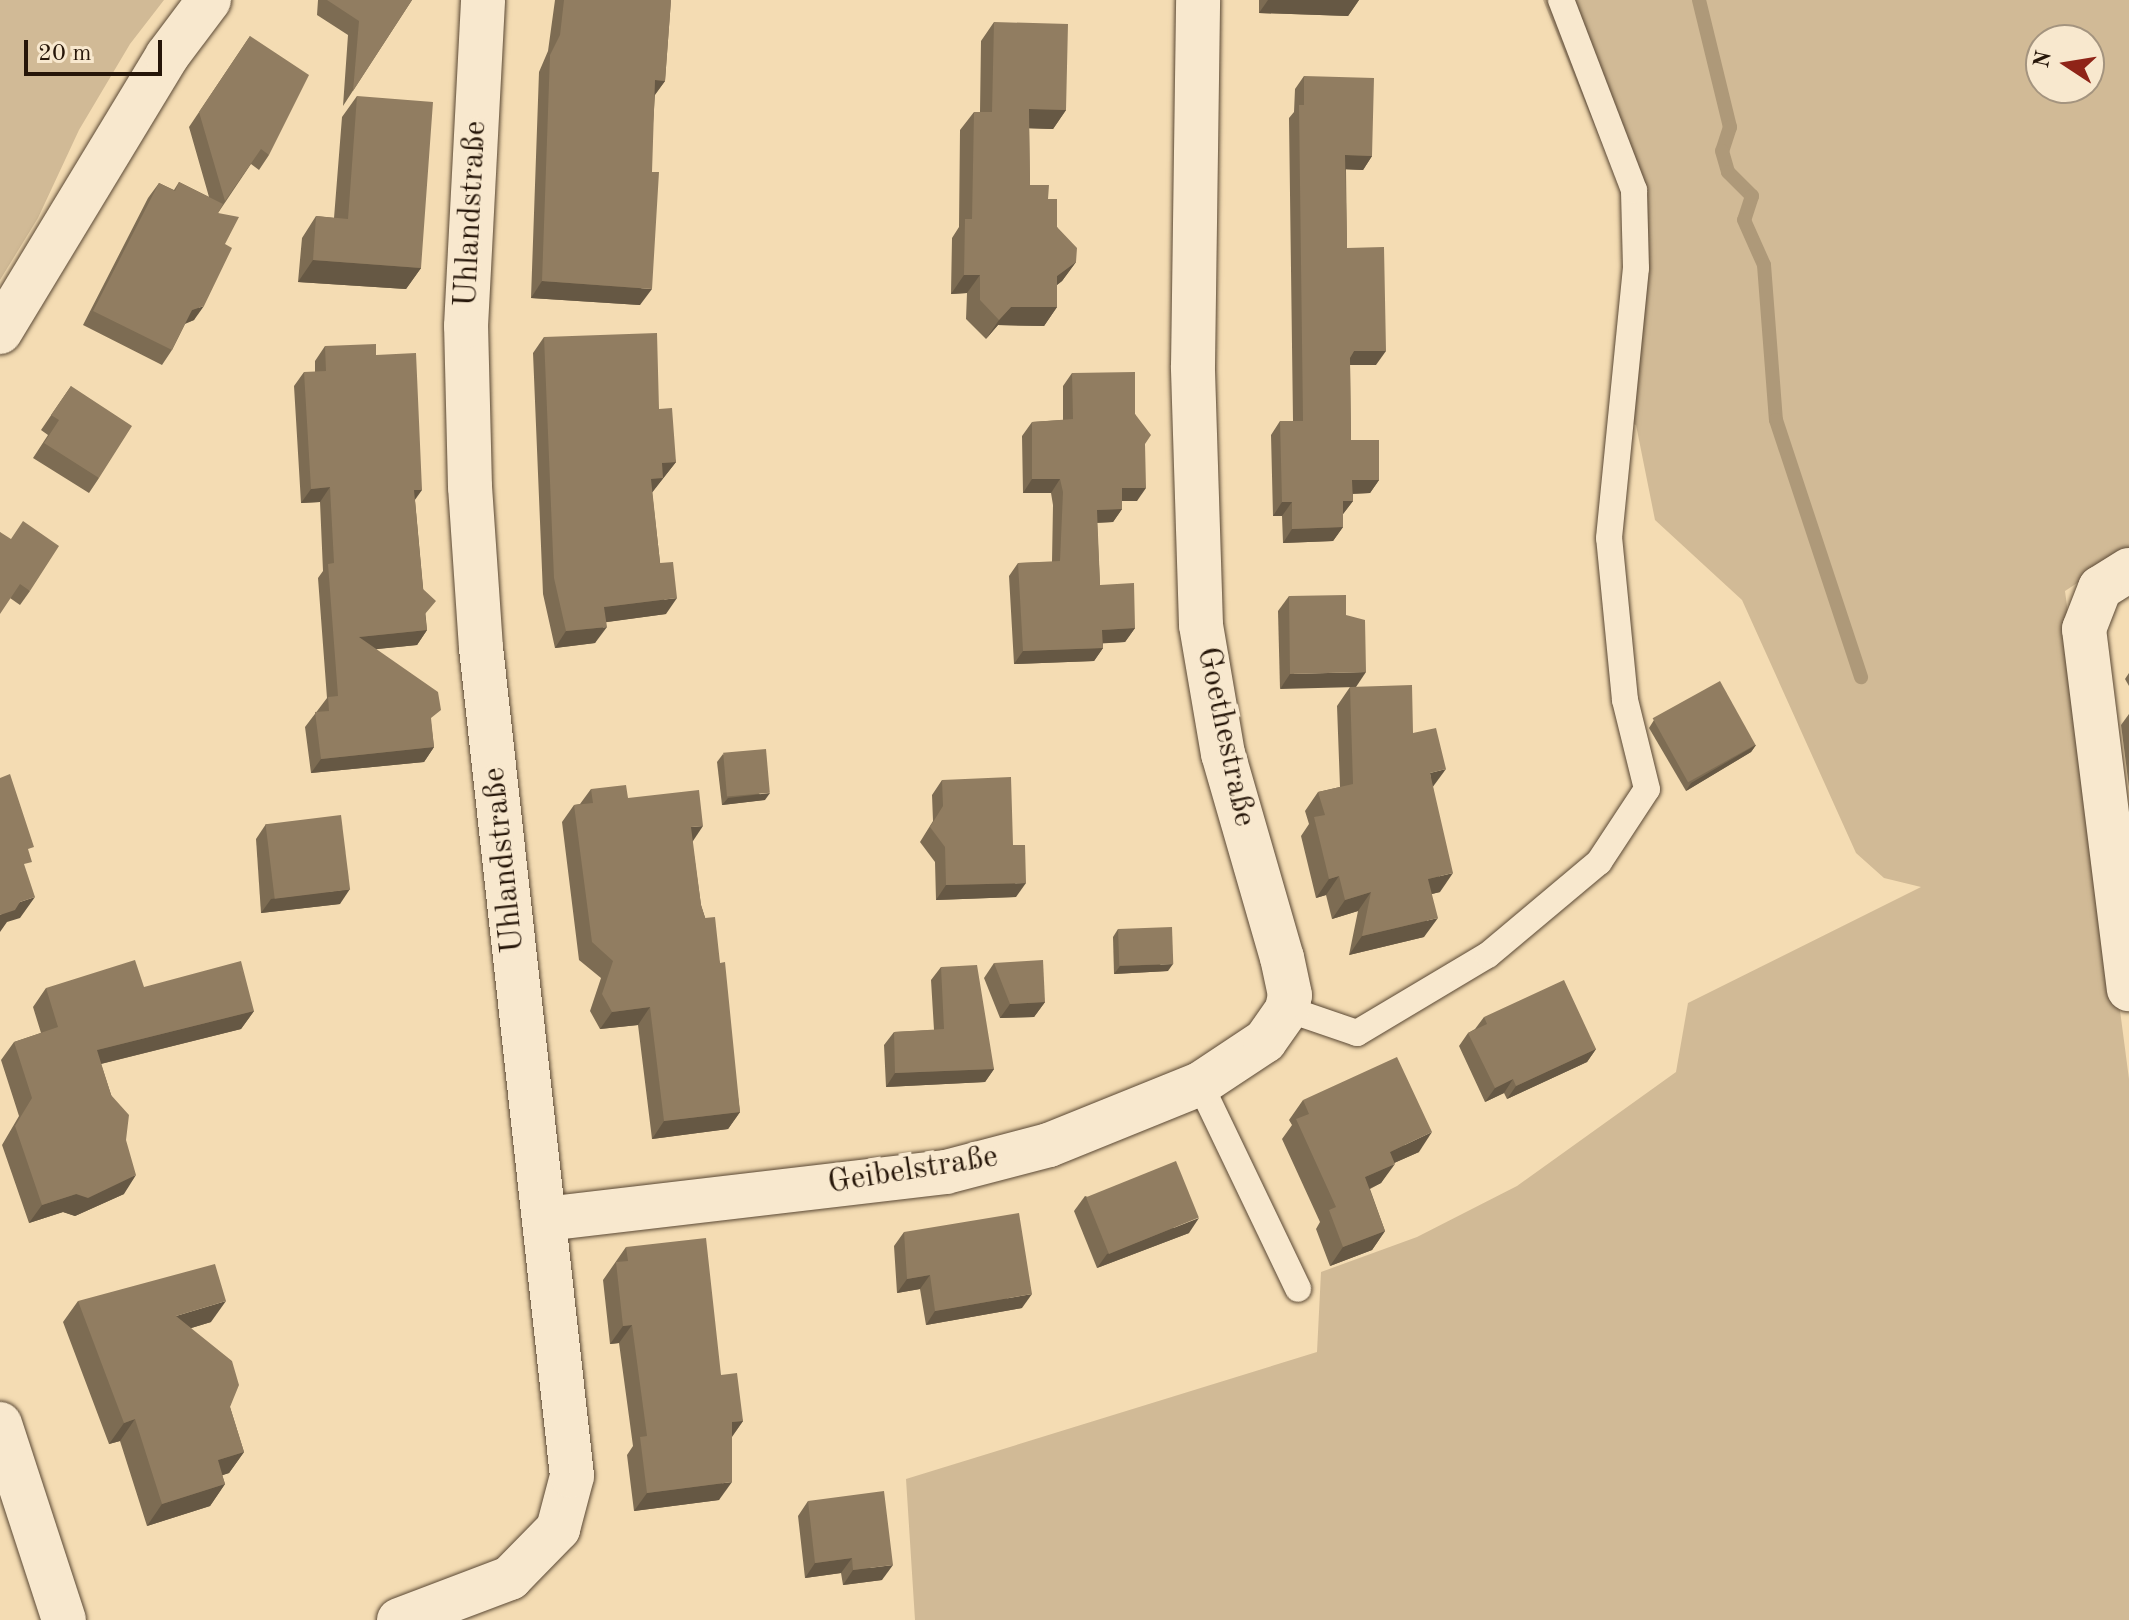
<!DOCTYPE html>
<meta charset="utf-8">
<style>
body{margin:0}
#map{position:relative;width:2129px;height:1620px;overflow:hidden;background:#f4dcb3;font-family:"Old Standard TT",serif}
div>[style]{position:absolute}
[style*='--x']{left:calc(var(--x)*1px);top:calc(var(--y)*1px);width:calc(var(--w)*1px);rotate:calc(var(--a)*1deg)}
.green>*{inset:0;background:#d1ba96}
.stream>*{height:14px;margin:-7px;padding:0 7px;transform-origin:7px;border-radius:7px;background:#ae9979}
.roads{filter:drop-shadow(0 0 2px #5a4834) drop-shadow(0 0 2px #5a4834)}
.service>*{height:26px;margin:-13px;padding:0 13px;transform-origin:13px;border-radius:13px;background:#f8e8ce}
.minor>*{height:44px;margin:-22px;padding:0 22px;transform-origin:22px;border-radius:22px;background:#f8e8ce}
.wall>*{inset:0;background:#7d6c53}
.shaded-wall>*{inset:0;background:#665844}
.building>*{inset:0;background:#917d61;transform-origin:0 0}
span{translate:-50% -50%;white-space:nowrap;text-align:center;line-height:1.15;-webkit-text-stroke:8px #f8e8ce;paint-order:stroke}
.street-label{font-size:32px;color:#261609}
.north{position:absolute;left:2025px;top:24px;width:80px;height:80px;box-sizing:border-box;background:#f8e8ce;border:2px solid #a4947f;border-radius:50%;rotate:282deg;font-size:22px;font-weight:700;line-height:32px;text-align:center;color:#261609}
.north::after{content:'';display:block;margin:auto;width:28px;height:36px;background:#8f2418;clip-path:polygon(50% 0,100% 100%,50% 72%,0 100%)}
.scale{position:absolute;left:24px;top:40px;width:138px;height:36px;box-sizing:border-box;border:4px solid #261609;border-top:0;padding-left:10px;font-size:24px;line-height:28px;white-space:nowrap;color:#261609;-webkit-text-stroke:6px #f8e8ce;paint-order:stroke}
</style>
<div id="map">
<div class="green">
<i style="clip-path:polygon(0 0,164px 0,130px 44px,79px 130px,38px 218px,0 280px)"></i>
<i style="clip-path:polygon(evenodd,1543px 0,2129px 0,2129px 549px,2065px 591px,2129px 1079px,2129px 1620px,915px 1620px,906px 1479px,1317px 1352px,1321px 1272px,1417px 1237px,1517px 1186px,1676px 1072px,1688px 1003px,1921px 887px,1884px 878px,1856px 853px,1742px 600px,1655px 520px,1636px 425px,1608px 415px,1626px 271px,1621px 190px,1543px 0,2041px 40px,2089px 40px,2089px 88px,2041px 88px,2041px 40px)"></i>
</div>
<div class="stream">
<i style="--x:1699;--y:0;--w:131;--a:76.3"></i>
<i style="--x:1730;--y:127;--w:25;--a:108"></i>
<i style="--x:1722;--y:151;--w:22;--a:74"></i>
<i style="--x:1728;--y:172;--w:34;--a:45"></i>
<i style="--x:1752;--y:196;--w:25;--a:108"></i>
<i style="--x:1744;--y:220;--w:49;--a:66"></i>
<i style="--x:1764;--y:265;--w:155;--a:85.6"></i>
<i style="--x:1776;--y:420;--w:271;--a:71.7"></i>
</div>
<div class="roads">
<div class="service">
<i style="--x:1287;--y:1009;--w:74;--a:18.9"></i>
<i style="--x:1357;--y:1033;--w:152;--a:-30.8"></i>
<i style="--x:1488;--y:955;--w:145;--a:-40"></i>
<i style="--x:1599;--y:862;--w:87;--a:-56.7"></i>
<i style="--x:1647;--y:789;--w:92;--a:-103.9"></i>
<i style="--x:1625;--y:700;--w:163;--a:-95.6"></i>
<i style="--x:1609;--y:538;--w:271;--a:-84.3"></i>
<i style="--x:1636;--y:268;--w:78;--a:-91.5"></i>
<i style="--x:1634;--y:190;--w:204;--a:-111"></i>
<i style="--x:1200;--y:1084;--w:227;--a:64.4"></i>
</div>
<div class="minor">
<i style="--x:0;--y:332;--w:323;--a:-58.8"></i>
<i style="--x:167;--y:56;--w:70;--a:-53.1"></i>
<i style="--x:2129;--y:570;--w:34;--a:148"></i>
<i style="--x:2100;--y:588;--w:44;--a:111.3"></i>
<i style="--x:2084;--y:629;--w:363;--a:82.9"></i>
<i style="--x:545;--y:1219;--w:404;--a:-6.7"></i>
<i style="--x:946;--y:1172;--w:106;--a:-14.7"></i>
<i style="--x:1049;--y:1145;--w:163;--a:-22"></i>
<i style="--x:1200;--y:1084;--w:78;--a:-33.5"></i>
<i style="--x:1265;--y:1041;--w:39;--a:-55"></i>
<i style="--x:1287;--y:1009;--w:14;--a:-78"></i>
<i style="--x:1290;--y:995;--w:38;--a:-102"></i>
<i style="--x:1282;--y:958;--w:212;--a:-106.1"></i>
<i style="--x:1223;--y:754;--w:131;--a:-99.7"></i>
<i style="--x:1201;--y:625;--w:259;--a:-91.8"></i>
<i style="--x:1193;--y:366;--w:366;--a:-89.2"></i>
<i style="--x:0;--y:1424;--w:206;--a:71.9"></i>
<i style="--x:399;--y:1620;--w:119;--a:-20.7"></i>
<i style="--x:510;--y:1578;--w:69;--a:-45.6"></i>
<i style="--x:558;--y:1529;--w:55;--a:-75.2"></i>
<i style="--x:572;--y:1476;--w:833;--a:-96.27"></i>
<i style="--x:481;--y:648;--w:161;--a:-93.9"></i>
<i style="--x:470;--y:487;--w:161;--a:-91.4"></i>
<i style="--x:466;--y:326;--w:326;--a:-87"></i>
</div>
</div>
<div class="wall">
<i style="clip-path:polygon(318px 0,412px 0,343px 106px,348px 35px,317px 15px)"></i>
<i style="clip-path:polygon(555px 0,671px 0,665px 81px,655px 95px,640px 305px,531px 298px,539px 72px,548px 51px)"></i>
<i style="clip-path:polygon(1259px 0,1359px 0,1348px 16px,1259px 13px)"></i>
<i style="clip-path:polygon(994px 22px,1066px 110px,1053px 129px,1029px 128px,1030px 185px,1048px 199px,1057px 227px,1076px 262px,1062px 281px,1057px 285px,1057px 307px,1044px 326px,998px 325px,986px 339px,966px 319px,967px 293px,951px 294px,952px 238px,959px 227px,960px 130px,974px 112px,980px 112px,981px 41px)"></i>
<i style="clip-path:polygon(250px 36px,269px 155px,259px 170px,251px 164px,218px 213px,225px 244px,194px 320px,185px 324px,172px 350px,162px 365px,83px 325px,148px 198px,159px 183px,174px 190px,179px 182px,209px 197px,189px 127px)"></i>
<i style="clip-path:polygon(1304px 76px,1372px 156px,1363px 170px,1346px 169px,1347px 248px,1376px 365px,1350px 365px,1351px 440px,1379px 480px,1370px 493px,1353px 494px,1353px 501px,1343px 514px,1343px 527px,1333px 541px,1283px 543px,1282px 516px,1273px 516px,1271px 435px,1280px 421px,1293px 421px,1289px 118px,1294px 112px,1295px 89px)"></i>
<i style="clip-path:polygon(357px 96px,421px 268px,406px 289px,298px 282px,302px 238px,316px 216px,334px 218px,342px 117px)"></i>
<i style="clip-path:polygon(544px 337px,659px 409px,676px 462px,652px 492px,666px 614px,606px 622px,595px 643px,555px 648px,543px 594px,533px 353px)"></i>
<i style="clip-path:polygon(325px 346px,376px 355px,415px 500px,427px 630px,417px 645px,376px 649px,431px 723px,434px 747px,424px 762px,311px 773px,305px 727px,327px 698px,318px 578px,323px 571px,320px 502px,301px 503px,294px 386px,304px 372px,315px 372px,315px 361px)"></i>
<i style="clip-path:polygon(1072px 373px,1135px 414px,1145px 444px,1137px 501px,1122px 501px,1122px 509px,1113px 522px,1097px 523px,1100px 585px,1135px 628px,1125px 642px,1103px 643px,1103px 648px,1094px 661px,1014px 664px,1009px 576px,1018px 563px,1052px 562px,1053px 505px,1051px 493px,1023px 493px,1022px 436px,1032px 422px,1063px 420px,1063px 386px)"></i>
<i style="clip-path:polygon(71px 386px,99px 478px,89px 493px,33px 458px,48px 435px,41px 430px)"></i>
<i style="clip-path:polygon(0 532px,30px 591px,20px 605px,10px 598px)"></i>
<i style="clip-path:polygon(1289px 596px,1346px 615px,1280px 689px,1278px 611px)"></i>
<i style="clip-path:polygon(2129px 673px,2129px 686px,2125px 679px)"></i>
<i style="clip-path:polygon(1350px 687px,1413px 733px,1433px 787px,1440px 892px,1432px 894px,1424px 937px,1349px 955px,1358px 911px,1332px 919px,1326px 895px,1316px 898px,1301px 836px,1309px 824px,1305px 811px,1318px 792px,1340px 787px,1337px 706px)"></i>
<i style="clip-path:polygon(2129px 714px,2129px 787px,2121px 725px)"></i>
<i style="clip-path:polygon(1654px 720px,1756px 745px,1751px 752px,1686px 791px,1649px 728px)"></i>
<i style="clip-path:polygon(723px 754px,765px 800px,722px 805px,717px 762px)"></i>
<i style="clip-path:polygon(942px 780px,1013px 845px,1016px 897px,936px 900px,935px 862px,920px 842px,933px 821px,932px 795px)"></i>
<i style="clip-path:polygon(591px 789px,628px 798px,692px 841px,701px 905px,720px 963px,740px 1112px,728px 1129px,652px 1139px,638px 1025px,600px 1029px,590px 1011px,601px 978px,579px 960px,562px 822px,574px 805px,580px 804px)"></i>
<i style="clip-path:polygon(266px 824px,340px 904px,261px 913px,256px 839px)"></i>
<i style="clip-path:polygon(1118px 929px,1168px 971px,1114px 974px,1113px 937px)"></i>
<i style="clip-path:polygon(994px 963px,1045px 1002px,1034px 1017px,1000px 1018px,984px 978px)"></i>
<i style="clip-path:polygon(941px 967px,994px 1069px,985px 1082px,886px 1087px,884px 1045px,894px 1032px,934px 1030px,931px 980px)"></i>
<i style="clip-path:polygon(144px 987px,254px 1011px,241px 1029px,101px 1064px,126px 1140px,124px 1194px,75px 1216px,63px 1212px,29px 1223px,2px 1145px,19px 1116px,1px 1060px,14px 1042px,41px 1033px,33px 1007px,46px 988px)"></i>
<i style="clip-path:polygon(1484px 1017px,1596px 1049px,1587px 1062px,1507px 1099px,1504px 1093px,1485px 1102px,1459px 1046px,1468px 1033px,1475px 1029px)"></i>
<i style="clip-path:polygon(1303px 1100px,1419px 1152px,1394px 1163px,1381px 1183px,1370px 1189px,1385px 1231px,1372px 1250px,1330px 1266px,1316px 1229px,1320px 1222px,1282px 1139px,1292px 1125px,1289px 1120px)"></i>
<i style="clip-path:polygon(1085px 1196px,1189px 1233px,1097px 1268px,1074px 1211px)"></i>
<i style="clip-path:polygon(904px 1232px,1022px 1308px,926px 1325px,920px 1289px,897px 1293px,894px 1246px)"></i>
<i style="clip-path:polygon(626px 1247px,721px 1375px,743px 1421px,732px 1437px,719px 1500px,634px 1511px,627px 1455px,633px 1446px,619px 1343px,610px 1344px,603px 1280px)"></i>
<i style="clip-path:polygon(78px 1301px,211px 1322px,191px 1328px,230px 1407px,244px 1452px,229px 1473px,222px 1475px,225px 1484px,210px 1506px,147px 1526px,120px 1441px,109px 1444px,63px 1322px)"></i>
<i style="clip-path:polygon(808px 1501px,882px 1580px,843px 1585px,841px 1573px,805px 1578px,798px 1516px)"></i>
</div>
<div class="shaded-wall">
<i style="clip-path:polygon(1268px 0,1359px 0,1348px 16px,1259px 13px)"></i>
<i style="clip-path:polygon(655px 80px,665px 81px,653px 97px)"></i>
<i style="clip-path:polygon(1029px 109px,1066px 110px,1053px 129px,1015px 128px)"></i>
<i style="clip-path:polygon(1345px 155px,1372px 156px,1363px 170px,1336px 169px)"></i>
<i style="clip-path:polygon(313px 260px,421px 268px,406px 289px,298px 282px)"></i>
<i style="clip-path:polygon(1076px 262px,1062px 281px,1044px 295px,1057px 276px)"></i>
<i style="clip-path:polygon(964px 275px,980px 275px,967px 293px,951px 294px)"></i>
<i style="clip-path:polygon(542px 281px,652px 289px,640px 305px,531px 298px)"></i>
<i style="clip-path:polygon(204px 306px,194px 320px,181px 325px,192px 310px)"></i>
<i style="clip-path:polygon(1011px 307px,1057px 307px,1044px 326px,998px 325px,986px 339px,999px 320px)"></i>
<i style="clip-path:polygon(1354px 351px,1386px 351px,1376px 365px,1345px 365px)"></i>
<i style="clip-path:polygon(676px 462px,651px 494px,640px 495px,662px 463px)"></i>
<i style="clip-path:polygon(1032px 479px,1060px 479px,1051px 493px,1023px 493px)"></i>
<i style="clip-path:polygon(1352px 480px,1379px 480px,1370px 493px,1343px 494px)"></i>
<i style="clip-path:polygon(330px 487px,320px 502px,301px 503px,311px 489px)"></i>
<i style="clip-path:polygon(1122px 488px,1146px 488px,1137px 501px,1113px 501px)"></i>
<i style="clip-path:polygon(414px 490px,422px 490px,412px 504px)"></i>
<i style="clip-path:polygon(1343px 501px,1353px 501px,1343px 514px)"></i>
<i style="clip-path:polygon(1282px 502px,1292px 502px,1282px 516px,1273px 516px)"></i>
<i style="clip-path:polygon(1122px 509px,1113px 522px,1087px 523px,1097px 510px)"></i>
<i style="clip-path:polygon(1343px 527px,1333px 541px,1283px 543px,1292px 529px)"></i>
<i style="clip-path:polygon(677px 598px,666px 614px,593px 624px,604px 607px)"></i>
<i style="clip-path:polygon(607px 627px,595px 643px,555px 648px,566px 631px)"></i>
<i style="clip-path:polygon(1135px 628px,1125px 642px,1093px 644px,1102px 630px)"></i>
<i style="clip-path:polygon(427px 630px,417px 645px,349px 652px,359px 637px)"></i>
<i style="clip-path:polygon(1103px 648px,1094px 661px,1014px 664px,1023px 651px)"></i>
<i style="clip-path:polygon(1366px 672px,1356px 687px,1280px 689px,1290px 674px)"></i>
<i style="clip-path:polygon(1756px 745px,1751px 752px,1686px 791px,1691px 783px)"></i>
<i style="clip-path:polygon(434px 747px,424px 762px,311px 773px,321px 759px)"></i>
<i style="clip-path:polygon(1446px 769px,1432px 788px,1430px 773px)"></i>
<i style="clip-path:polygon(770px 793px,765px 800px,722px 805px,728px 798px)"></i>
<i style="clip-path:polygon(703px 826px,691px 844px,691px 827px)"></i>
<i style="clip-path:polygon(1453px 873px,1440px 892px,1415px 898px,1428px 879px)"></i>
<i style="clip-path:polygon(1339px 876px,1326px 895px,1316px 898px,1329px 879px)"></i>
<i style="clip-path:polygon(1026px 883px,1016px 897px,936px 900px,946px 885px)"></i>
<i style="clip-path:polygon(350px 889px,340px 904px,261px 913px,271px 899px)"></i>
<i style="clip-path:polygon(1371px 892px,1358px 911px,1332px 919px,1345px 900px)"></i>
<i style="clip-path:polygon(35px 897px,20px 918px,7px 922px,0 932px,0 915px,20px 902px)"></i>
<i style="clip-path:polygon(1438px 918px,1424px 937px,1349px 955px,1362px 936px)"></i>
<i style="clip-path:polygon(1173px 964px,1168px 971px,1114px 974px,1120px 966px)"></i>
<i style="clip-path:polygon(1045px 1002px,1034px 1017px,1000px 1018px,1010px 1004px)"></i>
<i style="clip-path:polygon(650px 1007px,638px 1025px,600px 1029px,612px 1012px)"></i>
<i style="clip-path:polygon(254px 1011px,241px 1029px,84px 1068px,97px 1050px)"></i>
<i style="clip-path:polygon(1596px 1049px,1587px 1062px,1507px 1099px,1516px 1086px)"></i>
<i style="clip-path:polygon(994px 1069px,985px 1082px,886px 1087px,895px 1073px)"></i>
<i style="clip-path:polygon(1513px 1079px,1504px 1093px,1485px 1102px,1495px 1088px)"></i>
<i style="clip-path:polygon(740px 1112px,728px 1129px,652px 1139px,664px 1121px)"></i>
<i style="clip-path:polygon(1432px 1132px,1419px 1152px,1376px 1171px,1390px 1152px)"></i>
<i style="clip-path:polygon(1395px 1164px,1381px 1183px,1352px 1197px,1365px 1177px)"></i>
<i style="clip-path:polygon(136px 1175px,124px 1194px,75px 1216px,63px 1212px,29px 1223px,42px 1205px)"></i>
<i style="clip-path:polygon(1199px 1218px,1189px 1233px,1097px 1268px,1107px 1254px)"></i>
<i style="clip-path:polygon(1385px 1231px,1372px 1250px,1330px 1266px,1343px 1247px)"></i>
<i style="clip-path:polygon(930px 1275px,920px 1289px,897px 1293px,907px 1279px)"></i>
<i style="clip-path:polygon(1032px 1294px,1022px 1308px,926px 1325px,935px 1311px)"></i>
<i style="clip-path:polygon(226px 1301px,211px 1322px,162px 1337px,176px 1316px)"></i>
<i style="clip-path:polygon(632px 1325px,619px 1343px,610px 1344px,623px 1326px)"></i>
<i style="clip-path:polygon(135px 1419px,120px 1441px,109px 1444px,124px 1423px)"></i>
<i style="clip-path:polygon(743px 1421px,730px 1439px,732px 1422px)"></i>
<i style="clip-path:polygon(244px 1452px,229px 1473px,203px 1482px,218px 1460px)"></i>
<i style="clip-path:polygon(732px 1482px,719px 1500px,634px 1511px,647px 1493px)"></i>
<i style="clip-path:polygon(225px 1484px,210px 1506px,147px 1526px,162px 1504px)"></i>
<i style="clip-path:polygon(852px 1558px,841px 1573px,805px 1578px,815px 1563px)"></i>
<i style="clip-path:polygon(893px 1565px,882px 1580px,843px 1585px,853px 1570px)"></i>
</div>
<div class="building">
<i style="clip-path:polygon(327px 0,412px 0,353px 91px,359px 21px)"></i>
<i style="clip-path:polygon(564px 0,671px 0,665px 81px,655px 80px,652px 172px,659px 172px,652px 289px,542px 281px,550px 55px,560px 35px)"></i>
<i style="clip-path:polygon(994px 22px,1068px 24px,1066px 110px,1029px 109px,1030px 185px,1049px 185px,1048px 199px,1057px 199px,1057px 227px,1077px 248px,1076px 262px,1057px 276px,1057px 307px,1011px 307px,999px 320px,980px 300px,980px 275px,964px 275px,965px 219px,972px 219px,974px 112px,992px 112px)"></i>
<i style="clip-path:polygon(250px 36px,309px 75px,269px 155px,261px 149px,225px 201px,199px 112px)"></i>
<i style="clip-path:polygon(1304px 76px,1374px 78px,1372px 156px,1345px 155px,1347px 248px,1384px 247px,1386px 351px,1354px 351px,1350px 358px,1351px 440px,1379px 440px,1379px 480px,1352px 480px,1353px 501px,1343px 501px,1343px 527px,1292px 529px,1292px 502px,1282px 502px,1280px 421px,1303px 421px,1299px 105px,1304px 105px)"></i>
<i style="clip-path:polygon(357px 96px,433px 102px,421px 268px,313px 260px,316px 216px,348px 219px)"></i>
<i style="clip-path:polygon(179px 182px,223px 204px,218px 213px,239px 217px,225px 244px,232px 248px,204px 306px,192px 310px,172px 350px,93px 311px,159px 183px,175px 191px)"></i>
<i style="clip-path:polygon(657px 333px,659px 409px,672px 408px,676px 462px,662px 463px,663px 478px,651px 479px,660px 563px,673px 562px,677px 598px,604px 607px,607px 627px,566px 631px,554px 578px,544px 337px)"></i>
<i style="clip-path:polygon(376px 344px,376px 355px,416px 353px,422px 490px,414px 490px,423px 589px,436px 601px,425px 614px,427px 630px,359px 637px,438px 692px,441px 710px,431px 718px,434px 747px,321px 759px,315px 712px,329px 711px,328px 697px,338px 696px,328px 564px,334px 563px,330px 487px,311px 489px,304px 372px,326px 371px,325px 346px)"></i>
<i style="clip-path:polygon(1135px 372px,1135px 414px,1151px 435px,1145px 444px,1146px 488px,1122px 488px,1122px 509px,1097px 510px,1100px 585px,1134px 583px,1135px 628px,1102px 630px,1103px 648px,1023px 651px,1018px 563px,1060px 561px,1063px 492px,1060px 479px,1032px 479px,1032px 422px,1073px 419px,1072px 373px)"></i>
<i style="clip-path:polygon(71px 386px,132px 426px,99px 478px,44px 443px,59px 420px,51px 415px)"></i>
<i style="clip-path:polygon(23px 521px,59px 546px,30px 591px,20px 584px,0 614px,0 532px,11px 539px)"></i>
<i style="clip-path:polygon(1346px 595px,1346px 615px,1365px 620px,1366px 672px,1290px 674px,1289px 596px)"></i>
<i style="left:1720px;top:681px;width:73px;height:77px;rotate:61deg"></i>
<i style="clip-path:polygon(1412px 685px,1413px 733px,1436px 728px,1446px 769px,1430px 773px,1453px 873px,1428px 879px,1438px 918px,1362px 936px,1371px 892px,1345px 900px,1339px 876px,1329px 879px,1314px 817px,1325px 815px,1318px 792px,1353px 784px,1350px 687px)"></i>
<i style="left:766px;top:749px;width:44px;height:43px;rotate:85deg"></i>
<i style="clip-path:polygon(10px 774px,34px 847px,28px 849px,32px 862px,24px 864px,35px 897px,20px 902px,15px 910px,0 915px,0 778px)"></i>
<i style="clip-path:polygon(1011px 777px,1013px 845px,1025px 845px,1026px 883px,946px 885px,945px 847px,930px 827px,943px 806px,942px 780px)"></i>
<i style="clip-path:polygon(626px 785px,628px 798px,699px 790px,703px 826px,691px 827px,701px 905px,705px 918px,715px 917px,720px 963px,725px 962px,740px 1112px,664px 1121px,650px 1007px,612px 1012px,602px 994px,613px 961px,592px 942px,574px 805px,593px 803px,591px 789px)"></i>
<i style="left:341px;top:815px;width:75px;height:76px;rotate:83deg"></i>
<i style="left:1172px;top:927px;width:37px;height:54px;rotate:88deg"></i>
<i style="clip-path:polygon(135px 960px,144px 987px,241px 961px,254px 1011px,97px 1050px,111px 1095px,129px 1115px,126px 1140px,136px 1175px,88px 1198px,76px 1194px,42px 1205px,15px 1126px,32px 1098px,14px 1042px,58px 1027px,46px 988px)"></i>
<i style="clip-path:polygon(1043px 960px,1045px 1002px,1010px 1004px,994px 963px)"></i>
<i style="clip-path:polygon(977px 965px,994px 1069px,895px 1073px,894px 1032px,944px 1029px,941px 967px)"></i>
<i style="clip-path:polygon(1564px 980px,1596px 1049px,1516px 1086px,1513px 1079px,1495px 1088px,1468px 1033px,1487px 1024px,1484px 1017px)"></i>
<i style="clip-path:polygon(1397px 1057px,1432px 1132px,1390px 1152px,1395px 1164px,1365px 1177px,1385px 1231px,1343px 1247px,1329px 1210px,1336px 1207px,1296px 1119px,1309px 1114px,1303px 1100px)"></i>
<i style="left:1176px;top:1161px;width:61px;height:97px;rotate:68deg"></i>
<i style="clip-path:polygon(1019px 1213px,1032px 1294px,935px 1311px,930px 1275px,907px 1279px,904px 1232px)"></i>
<i style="clip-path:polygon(706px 1238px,721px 1375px,737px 1373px,743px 1421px,732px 1422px,732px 1482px,647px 1493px,640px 1437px,647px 1436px,632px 1325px,623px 1326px,616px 1262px,628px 1261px,626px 1247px)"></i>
<i style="clip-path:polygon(215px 1264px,226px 1301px,176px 1316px,232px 1361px,239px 1385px,230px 1407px,244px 1452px,218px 1460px,225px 1484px,162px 1504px,135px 1419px,124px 1423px,78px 1301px)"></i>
<i style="clip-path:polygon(884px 1491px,893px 1565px,853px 1570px,852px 1558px,815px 1563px,808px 1501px)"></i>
</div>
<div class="street-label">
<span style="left:472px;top:214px;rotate:-87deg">Uhlandstraße</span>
<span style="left:1225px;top:737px;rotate:78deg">Goethestraße</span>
<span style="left:505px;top:860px;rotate:-96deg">Uhlandstraße</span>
<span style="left:913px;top:1171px;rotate:-9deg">Geibelstraße</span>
</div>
<div class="north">N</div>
<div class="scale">20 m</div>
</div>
